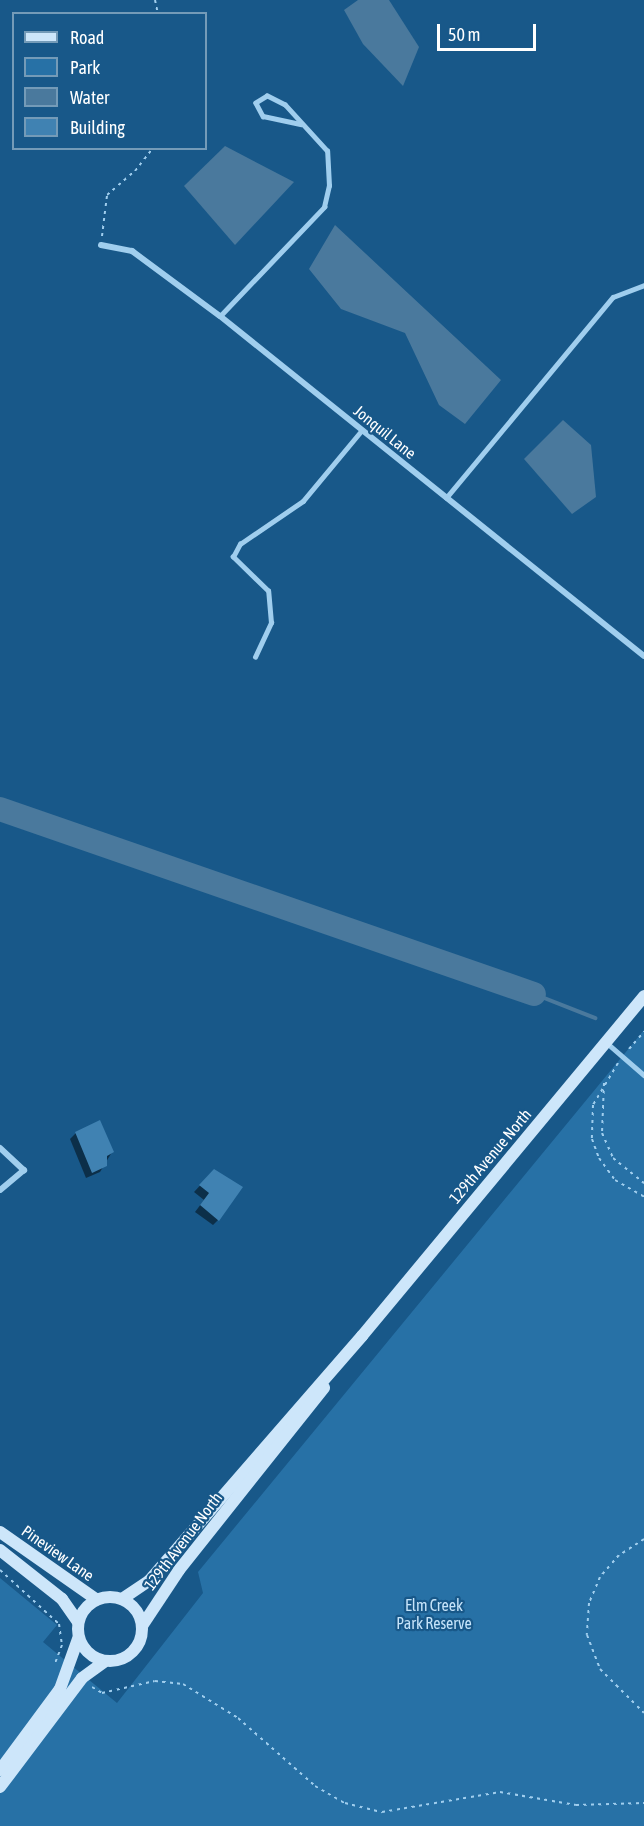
<!DOCTYPE html>
<style>
body{margin:0}
#map{position:relative;width:644px;height:1826px;overflow:hidden;background:#185889;font-family:"Asap Condensed",sans-serif}
div>[style]{position:absolute}
[style*='--x']{left:calc(var(--x)*1px);top:calc(var(--y)*1px);width:calc(var(--w)*1px);rotate:calc(var(--a)*1deg)}
.green>*{inset:0;background:#2771a6}
.water>*{inset:0;background:#4a799d}
.shadow>*{inset:0;background:#0007}
.stream>*{height:4px;margin:-2px;padding:0 2px;transform-origin:2px;border-radius:2px;background:#4a799d}
.river>*{height:24px;margin:-12px;padding:0 12px;transform-origin:12px;border-radius:12px;background:#4a799d}
.building>*{inset:0;background:#4082b2}
.path>*{height:2px;margin-top:-1px;transform-origin:0;background:repeating-linear-gradient(90deg,#a0ceee 0 3px,transparent 0 7.5px)}
.lane>*{height:4.5px;margin:-2.25px;padding:0 2.25px;transform-origin:2.25px;border-radius:2.25px;background:#a0ceee}
.street>*{height:6px;margin:-3px;padding:0 3px;transform-origin:3px;border-radius:3px;background:#a0ceee}
.secondary>*{height:12px;margin:-6px;padding:0 6px;transform-origin:6px;border-radius:6px;background:#cde6fa}
.secondary>.ring{margin:-6px;padding:0;box-sizing:content-box;background:none;border:12px solid #cde6fa;border-radius:50%}
span{translate:-50% -50%;white-space:nowrap;text-align:center;line-height:1.15;-webkit-text-stroke:4.5px #185889;paint-order:stroke}
.street-label{font-size:16px;color:#fff}
.park-label{font-size:16px;color:#c6e4fa}
.legend{position:absolute;left:12px;top:12px;width:195px;height:138px;box-sizing:border-box;background:#185889;border:2px solid #749bb8;margin:0;padding:8px 10px;list-style:none;font-size:18px;color:#fff}
.legend li{display:flex;align-items:center;gap:12px;height:30px}
.legend b{width:30px;border:2px solid #749bb8}
.scale{position:absolute;left:437px;top:24px;width:99px;height:27px;box-sizing:border-box;border:3px solid #fff;border-top:0;padding-left:8px;font-size:18px;line-height:21px;white-space:nowrap;color:#fff;-webkit-text-stroke:4px #185889;paint-order:stroke}
</style>
<div id="map">
<div class="green">
<i style="clip-path:polygon(644px 1030px,644px 1826px,0 1826px,0 1578px,57px 1625px,43px 1642px,117px 1703px,203px 1593px,198px 1572px)"></i>
</div>
<div class="water">
<i style="clip-path:polygon(358px 0,389px 0,419px 47px,403px 86px,363px 44px,344px 10px)"></i>
<i style="clip-path:polygon(225px 146px,294px 182px,235px 245px,184px 186px)"></i>
<i style="clip-path:polygon(335px 225px,501px 380px,465px 424px,439px 405px,405px 333px,341px 309px,309px 269px)"></i>
<i style="clip-path:polygon(563px 420px,591px 445px,596px 497px,572px 514px,524px 459px)"></i>
</div>
<div class="shadow">
<i style="clip-path:polygon(76px 1133px,112px 1152px,100px 1172px,86px 1178px,70px 1139px)"></i>
<i style="clip-path:polygon(208px 1177px,218px 1220px,213px 1225px,195px 1212px,204px 1200px,194px 1192px)"></i>
</div>
<div class="stream">
<i style="--x:534;--y:994;--w:66;--a:21.5"></i>
</div>
<div class="river">
<i style="--x:0;--y:809;--w:565;--a:19.11"></i>
</div>
<div class="building">
<i style="clip-path:polygon(100px 1120px,114px 1152px,107px 1156px,107px 1166px,92px 1173px,75px 1132px)"></i>
<i style="clip-path:polygon(214px 1169px,243px 1187px,219px 1221px,200px 1205px,209px 1193px,199px 1185px)"></i>
</div>
<div class="path">
<i style="--x:155;--y:0;--w:14;--a:78"></i>
<i style="--x:102;--y:236;--w:41;--a:-83"></i>
<i style="--x:107;--y:195;--w:37;--a:-41"></i>
<i style="--x:135;--y:171;--w:29;--a:-52"></i>
<i style="--x:629;--y:1049;--w:23;--a:-49"></i>
<i style="--x:618;--y:1063;--w:49;--a:120.8"></i>
<i style="--x:593;--y:1105;--w:34;--a:92"></i>
<i style="--x:592;--y:1139;--w:20;--a:70"></i>
<i style="--x:599;--y:1158;--w:27;--a:54"></i>
<i style="--x:615;--y:1180;--w:34;--a:30"></i>
<i style="--x:604;--y:1083;--w:50;--a:92.3"></i>
<i style="--x:602;--y:1133;--w:27;--a:66"></i>
<i style="--x:613;--y:1158;--w:40;--a:39"></i>
<i style="--x:644;--y:1539;--w:30;--a:147"></i>
<i style="--x:619;--y:1555;--w:29;--a:131"></i>
<i style="--x:600;--y:1577;--w:28;--a:113"></i>
<i style="--x:589;--y:1603;--w:32;--a:94"></i>
<i style="--x:587;--y:1635;--w:36;--a:69"></i>
<i style="--x:600;--y:1669;--w:62;--a:45"></i>
<i style="--x:0;--y:1570;--w:80;--a:42.5"></i>
<i style="--x:59;--y:1624;--w:21;--a:82"></i>
<i style="--x:62;--y:1645;--w:19;--a:111"></i>
<i style="--x:92;--y:1687;--w:12;--a:31"></i>
<i style="--x:102;--y:1693;--w:54;--a:-12.8"></i>
<i style="--x:155;--y:1681;--w:28;--a:6"></i>
<i style="--x:183;--y:1684;--w:65;--a:31.7"></i>
<i style="--x:238;--y:1718;--w:103;--a:41.4"></i>
<i style="--x:315;--y:1786;--w:34;--a:30"></i>
<i style="--x:345;--y:1803;--w:38;--a:14"></i>
<i style="--x:382;--y:1812;--w:120;--a:-9.6"></i>
<i style="--x:500;--y:1792;--w:77;--a:9.7"></i>
<i style="--x:576;--y:1805;--w:68;--a:-1.7"></i>
</div>
<div class="lane">
<i style="--x:220;--y:316;--w:151;--a:-46.3"></i>
<i style="--x:324;--y:207;--w:22;--a:-77"></i>
<i style="--x:329;--y:186;--w:35;--a:-93"></i>
<i style="--x:327;--y:151;--w:62;--a:-132.4"></i>
<i style="--x:285;--y:105;--w:20;--a:-153"></i>
<i style="--x:267;--y:96;--w:13;--a:148"></i>
<i style="--x:256;--y:103;--w:15;--a:62"></i>
<i style="--x:263;--y:116;--w:39;--a:12"></i>
<i style="--x:446;--y:498;--w:261;--a:-50.3"></i>
<i style="--x:613;--y:297;--w:33;--a:-21"></i>
<i style="--x:255;--y:657;--w:38;--a:-65"></i>
<i style="--x:271;--y:623;--w:32;--a:-95"></i>
<i style="--x:268;--y:591;--w:49;--a:-135.8"></i>
<i style="--x:233;--y:557;--w:15;--a:-62"></i>
<i style="--x:240;--y:544;--w:76;--a:-34.3"></i>
<i style="--x:303;--y:501;--w:92;--a:-50.3"></i>
<i style="--x:607;--y:1043;--w:49;--a:40.9"></i>
</div>
<div class="street">
<i style="--x:101;--y:245;--w:32;--a:11"></i>
<i style="--x:132;--y:251;--w:109;--a:36.5"></i>
<i style="--x:220;--y:316;--w:543;--a:38.73"></i>
<i style="--x:0;--y:1148;--w:33;--a:43"></i>
<i style="--x:24;--y:1170;--w:31;--a:140"></i>
</div>
<div class="secondary">
<i style="--x:0;--y:1532;--w:118;--a:35"></i>
<i style="--x:0;--y:1550;--w:79;--a:38.3"></i>
<i style="--x:62;--y:1599;--w:28;--a:55"></i>
<i class="ring" style="left:78px;top:1597px;width:52px;height:52px"></i>
<i style="--x:122;--y:1599;--w:32;--a:-34"></i>
<i style="--x:149;--y:1581;--w:325;--a:-49"></i>
<i style="--x:362;--y:1336;--w:442;--a:-50.3"></i>
<i style="--x:142;--y:1626;--w:67;--a:-56.5"></i>
<i style="--x:179;--y:1570;--w:233;--a:-51.5"></i>
<i style="--x:0;--y:1770;--w:101;--a:-53.5"></i>
<i style="--x:60;--y:1689;--w:53;--a:-70.2"></i>
<i style="--x:0;--y:1787;--w:136;--a:-53"></i>
<i style="--x:82;--y:1678;--w:27;--a:-36"></i>
</div>
<div class="street-label">
<span style="left:385px;top:432px;rotate:39deg">Jonquil Lane</span>
<span style="left:490px;top:1156px;rotate:-50deg">129th Avenue North</span>
<span style="left:183px;top:1541px;rotate:-53deg">129th Avenue North</span>
<span style="left:58px;top:1553px;rotate:35deg">Pineview Lane</span>
</div>
<div class="park-label">
<span style="left:434px;top:1614px">Elm Creek<br>Park Reserve</span>
</div>
<ul class="legend">
<li><b style="height:8px;background:#cde6fa"></b>Road</li>
<li><b style="height:16px;background:#2771a6"></b>Park</li>
<li><b style="height:16px;background:#4a799d"></b>Water</li>
<li><b style="height:16px;background:#4082b2"></b>Building</li>
</ul>
<div class="scale">50 m</div>
</div>
